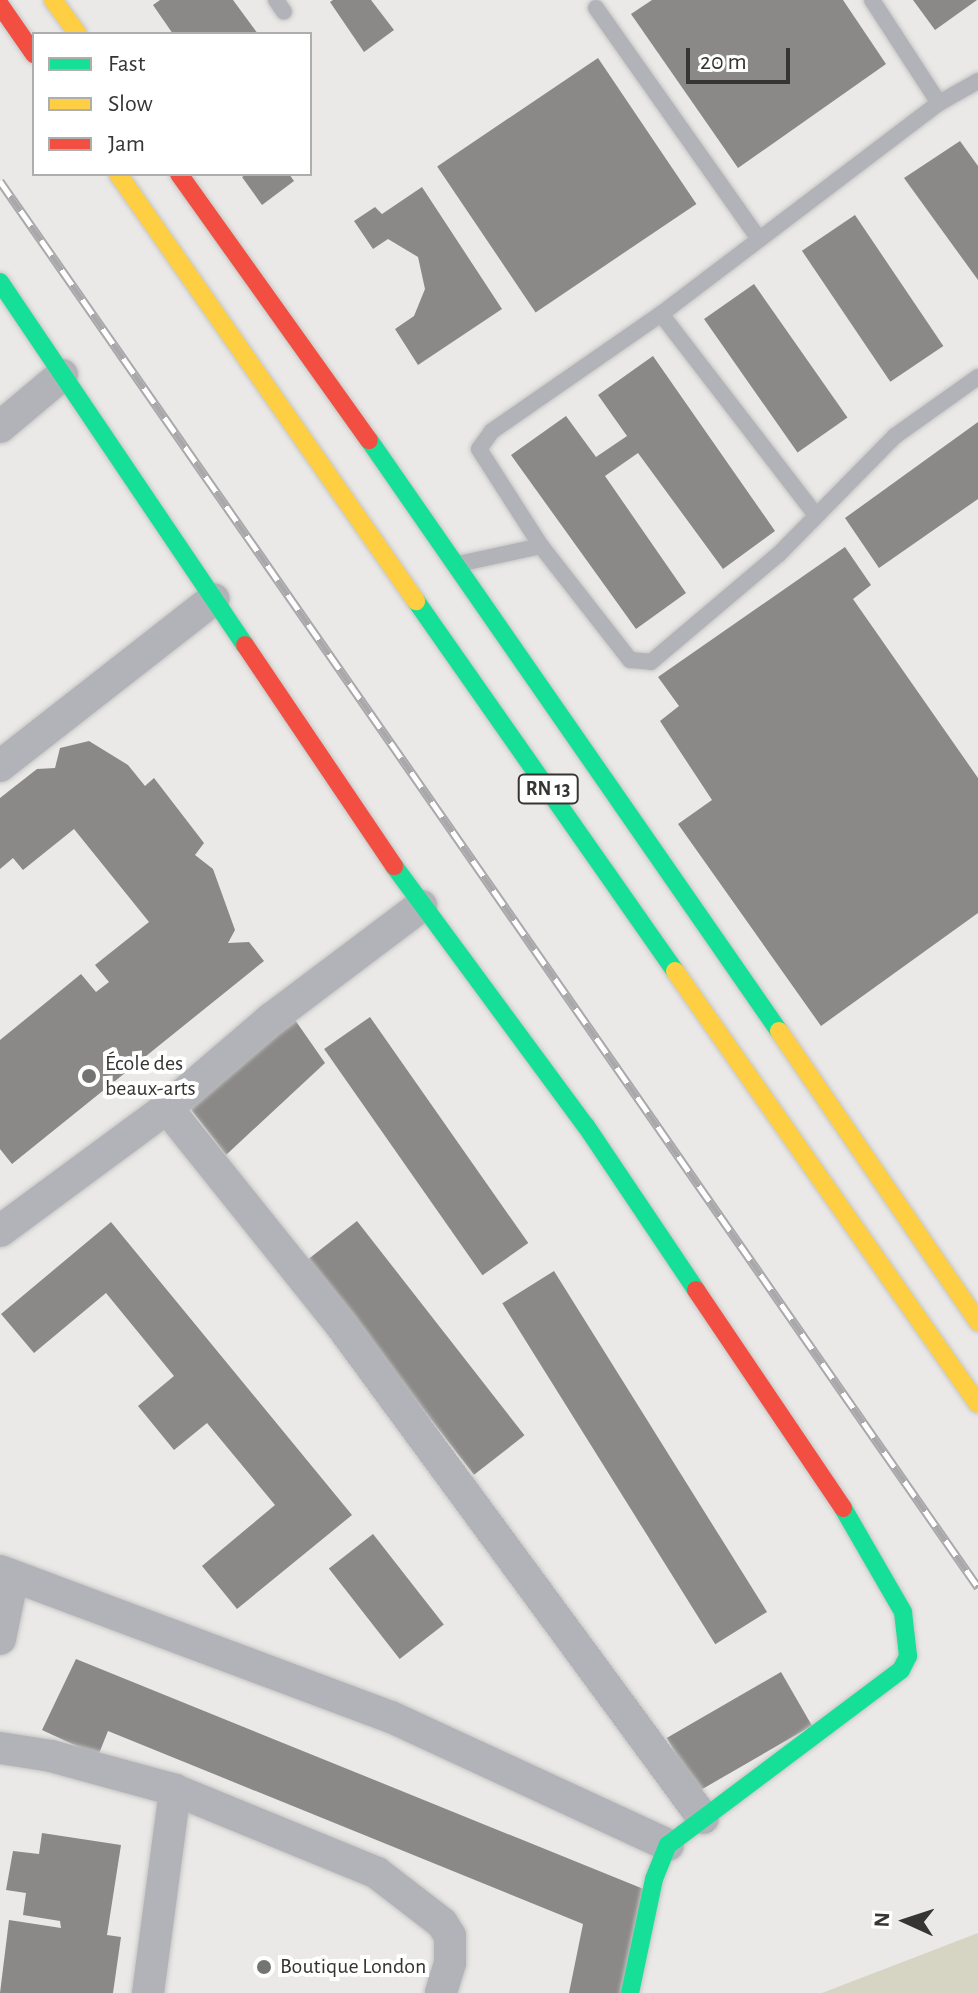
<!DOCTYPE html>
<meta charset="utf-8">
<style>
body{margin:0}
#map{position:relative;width:978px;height:1993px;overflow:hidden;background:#eae9e7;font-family:"Alegreya Sans",sans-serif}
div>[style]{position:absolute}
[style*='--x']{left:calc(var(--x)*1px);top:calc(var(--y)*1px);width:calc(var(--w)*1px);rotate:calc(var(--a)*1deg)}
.green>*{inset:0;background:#d6d5c3}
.building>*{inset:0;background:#8a8988;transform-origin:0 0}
.roads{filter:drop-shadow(0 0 2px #c5c5c4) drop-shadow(0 0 2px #c5c5c4)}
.lane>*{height:16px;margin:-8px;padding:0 8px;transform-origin:8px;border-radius:8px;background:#b2b3b8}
.street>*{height:32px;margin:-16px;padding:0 16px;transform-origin:16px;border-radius:16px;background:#b2b3b8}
.fast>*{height:18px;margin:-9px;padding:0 9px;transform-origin:9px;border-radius:9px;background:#16e098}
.slow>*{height:18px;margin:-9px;padding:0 9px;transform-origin:9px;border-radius:9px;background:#ffcf43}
.jam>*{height:18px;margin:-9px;padding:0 9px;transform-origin:9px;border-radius:9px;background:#f24e42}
.rail>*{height:9px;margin-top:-4.5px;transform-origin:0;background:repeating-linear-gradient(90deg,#fff 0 18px,#a9a9ac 0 36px);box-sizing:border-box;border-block:2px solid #a9a9ac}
.dots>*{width:22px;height:22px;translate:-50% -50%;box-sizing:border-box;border:4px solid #fff;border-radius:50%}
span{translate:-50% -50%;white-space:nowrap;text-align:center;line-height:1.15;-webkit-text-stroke:8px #fff;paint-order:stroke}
.shield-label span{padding:2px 6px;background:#fff;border:2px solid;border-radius:6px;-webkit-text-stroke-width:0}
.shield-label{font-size:20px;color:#353533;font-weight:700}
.poi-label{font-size:22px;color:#353533}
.left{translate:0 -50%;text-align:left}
.legend{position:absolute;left:32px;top:32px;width:280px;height:144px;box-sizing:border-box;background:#fff;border:2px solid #aeaead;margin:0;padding:10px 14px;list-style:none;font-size:24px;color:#353533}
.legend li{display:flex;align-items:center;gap:16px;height:40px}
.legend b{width:40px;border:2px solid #aeaead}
.north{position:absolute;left:866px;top:1881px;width:80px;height:80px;-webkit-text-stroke:6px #fff;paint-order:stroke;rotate:273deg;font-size:22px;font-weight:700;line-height:32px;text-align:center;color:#353533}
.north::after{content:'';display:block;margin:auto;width:28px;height:36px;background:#353533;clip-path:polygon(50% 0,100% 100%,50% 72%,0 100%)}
.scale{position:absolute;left:686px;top:48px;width:104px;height:36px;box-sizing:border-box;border:4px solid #353533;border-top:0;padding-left:10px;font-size:24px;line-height:28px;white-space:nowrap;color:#353533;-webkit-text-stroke:6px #fff;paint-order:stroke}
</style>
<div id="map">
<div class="green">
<i style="clip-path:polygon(978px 1933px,978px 1993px,822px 1993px)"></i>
</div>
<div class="building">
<i style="clip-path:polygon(160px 0,233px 0,258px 34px,173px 34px,153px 5px)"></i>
<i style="clip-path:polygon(333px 0,371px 0,394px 30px,364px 52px,330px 2px)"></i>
<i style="clip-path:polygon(652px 0,843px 0,886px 64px,738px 168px,631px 14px)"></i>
<i style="clip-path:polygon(913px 0,977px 0,935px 30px)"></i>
<i style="left:598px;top:58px;width:176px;height:194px;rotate:56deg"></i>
<i style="clip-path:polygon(960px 141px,978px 166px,978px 280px,904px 178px)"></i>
<i style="clip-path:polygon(247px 174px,289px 174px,294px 181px,262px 205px,242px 177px)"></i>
<i style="clip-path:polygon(422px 187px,502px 309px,418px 365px,395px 329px,414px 316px,425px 289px,418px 257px,388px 239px,373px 249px,354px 221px,375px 207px,382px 214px)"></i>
<i style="left:855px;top:215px;width:158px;height:64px;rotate:56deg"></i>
<i style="left:754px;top:284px;width:163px;height:61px;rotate:55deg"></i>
<i style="clip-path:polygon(653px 356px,775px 531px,723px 569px,638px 453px,605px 476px,686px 593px,636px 629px,511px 455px,566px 416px,596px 457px,627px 436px,598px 395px)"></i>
<i style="clip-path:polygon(978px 422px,978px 499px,879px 568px,845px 518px)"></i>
<i style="clip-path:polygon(845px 547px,871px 585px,853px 599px,978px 778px,978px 913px,821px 1026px,678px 824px,712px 800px,660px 721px,679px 706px,658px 677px)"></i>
<i style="clip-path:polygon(89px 741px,128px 765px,145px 786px,154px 778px,204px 843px,195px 855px,213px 869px,235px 930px,228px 943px,249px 942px,264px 961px,12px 1164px,0 1149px,0 1040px,81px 974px,96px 992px,109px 982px,95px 965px,149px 922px,74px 829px,23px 870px,13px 858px,0 869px,0 798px,37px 769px,55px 768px,60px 748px)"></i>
<i style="clip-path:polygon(293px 1017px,325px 1063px,226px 1155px,189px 1107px)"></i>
<i style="left:370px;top:1017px;width:276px;height:56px;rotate:55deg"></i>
<i style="left:357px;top:1221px;width:272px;height:64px;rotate:52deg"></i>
<i style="clip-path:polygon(111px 1222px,352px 1515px,237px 1609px,202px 1566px,275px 1505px,207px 1423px,174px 1450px,138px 1406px,174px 1376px,106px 1293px,34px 1353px,1px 1314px)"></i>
<i style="left:554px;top:1271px;width:402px;height:61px;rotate:58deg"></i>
<i style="left:373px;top:1534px;width:115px;height:56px;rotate:52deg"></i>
<i style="clip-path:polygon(76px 1659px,646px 1890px,623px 1993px,569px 1993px,583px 1924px,108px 1731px,98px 1756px,42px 1730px)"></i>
<i style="left:781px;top:1672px;width:62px;height:132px;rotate:60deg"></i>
<i style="clip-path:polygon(42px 1833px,121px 1845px,107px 1935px,121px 1937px,113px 1993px,0 1993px,9px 1920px,61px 1928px,60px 1921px,23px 1915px,26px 1893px,6px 1890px,13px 1851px,39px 1854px)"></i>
</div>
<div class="roads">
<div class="lane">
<i style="--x:276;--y:0;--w:14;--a:56"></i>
<i style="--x:872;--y:0;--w:123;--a:57"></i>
<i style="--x:596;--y:8;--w:283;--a:54.8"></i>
<i style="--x:661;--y:314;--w:254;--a:52.4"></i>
<i style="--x:541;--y:546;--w:145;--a:52"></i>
<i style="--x:630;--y:660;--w:21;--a:5"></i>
<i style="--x:651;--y:662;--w:167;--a:-40.2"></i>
<i style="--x:779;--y:554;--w:165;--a:-45.5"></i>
<i style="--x:895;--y:436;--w:102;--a:-35.4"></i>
<i style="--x:463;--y:563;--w:80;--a:-12.3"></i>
<i style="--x:541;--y:546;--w:115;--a:-122.6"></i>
<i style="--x:479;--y:449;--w:22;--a:-54"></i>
<i style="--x:492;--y:431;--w:206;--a:-34.7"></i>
<i style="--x:661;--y:314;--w:349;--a:-37.2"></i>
<i style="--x:939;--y:103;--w:45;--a:-29.4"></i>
</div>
<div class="street">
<i style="--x:0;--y:427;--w:81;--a:-40"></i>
<i style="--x:0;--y:766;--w:271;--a:-38"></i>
<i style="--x:167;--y:1108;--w:277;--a:51.3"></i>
<i style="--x:340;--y:1324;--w:613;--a:53.69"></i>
<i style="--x:0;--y:1231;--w:207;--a:-36.4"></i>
<i style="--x:167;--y:1108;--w:137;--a:-40.6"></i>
<i style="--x:271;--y:1019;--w:188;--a:-37"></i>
<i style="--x:0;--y:1571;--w:417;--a:20.5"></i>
<i style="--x:391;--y:1717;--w:305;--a:24.8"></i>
<i style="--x:0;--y:1639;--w:64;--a:-78.3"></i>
<i style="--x:0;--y:1748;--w:52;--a:8.9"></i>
<i style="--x:51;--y:1756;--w:129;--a:15.3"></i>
<i style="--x:175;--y:1790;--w:218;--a:22.3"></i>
<i style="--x:377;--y:1873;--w:82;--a:37.6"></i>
<i style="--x:442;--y:1923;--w:15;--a:58"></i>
<i style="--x:450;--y:1936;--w:27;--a:90"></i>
<i style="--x:450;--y:1963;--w:31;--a:107"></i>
<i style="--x:148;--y:1993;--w:205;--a:-82.4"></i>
</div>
<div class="fast">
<i style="--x:0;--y:282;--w:438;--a:56"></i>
<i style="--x:369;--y:440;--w:719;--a:55.25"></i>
<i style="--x:416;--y:601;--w:452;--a:55"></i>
<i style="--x:394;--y:866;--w:323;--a:53.6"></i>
<i style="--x:586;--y:1126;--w:197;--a:56.1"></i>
<i style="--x:630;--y:1993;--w:116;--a:-78.1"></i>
<i style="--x:654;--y:1879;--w:37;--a:-68"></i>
<i style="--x:668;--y:1845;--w:291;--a:-36.9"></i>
<i style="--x:901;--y:1670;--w:16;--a:-63"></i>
<i style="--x:908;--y:1656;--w:44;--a:-96.5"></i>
<i style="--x:903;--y:1612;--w:120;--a:-120"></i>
</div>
<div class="slow">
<i style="--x:53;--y:0;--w:42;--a:53.7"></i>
<i style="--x:118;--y:174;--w:521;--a:55.09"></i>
<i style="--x:675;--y:971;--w:528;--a:55.02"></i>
<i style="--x:779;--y:1031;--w:353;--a:55.6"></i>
</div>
<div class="jam">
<i style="--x:0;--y:5;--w:60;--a:55.2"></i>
<i style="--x:179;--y:174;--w:327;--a:54.5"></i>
<i style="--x:245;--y:645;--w:267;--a:56"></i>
<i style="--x:696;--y:1290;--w:263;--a:56"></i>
</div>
</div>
<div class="rail">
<i style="--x:0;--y:181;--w:1713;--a:55.18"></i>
</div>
<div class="dots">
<i style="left:89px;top:1076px;background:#747472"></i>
<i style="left:264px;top:1967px;background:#747472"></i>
</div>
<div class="shield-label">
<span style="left:548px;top:789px">RN 13</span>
</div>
<div class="poi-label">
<span class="left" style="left:105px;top:1076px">École des<br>beaux-arts</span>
<span class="left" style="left:280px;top:1967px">Boutique London</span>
</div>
<ul class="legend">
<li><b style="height:10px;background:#16e098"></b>Fast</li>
<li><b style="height:10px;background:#ffcf43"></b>Slow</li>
<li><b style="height:10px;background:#f24e42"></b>Jam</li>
</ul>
<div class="north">N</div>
<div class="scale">20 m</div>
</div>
